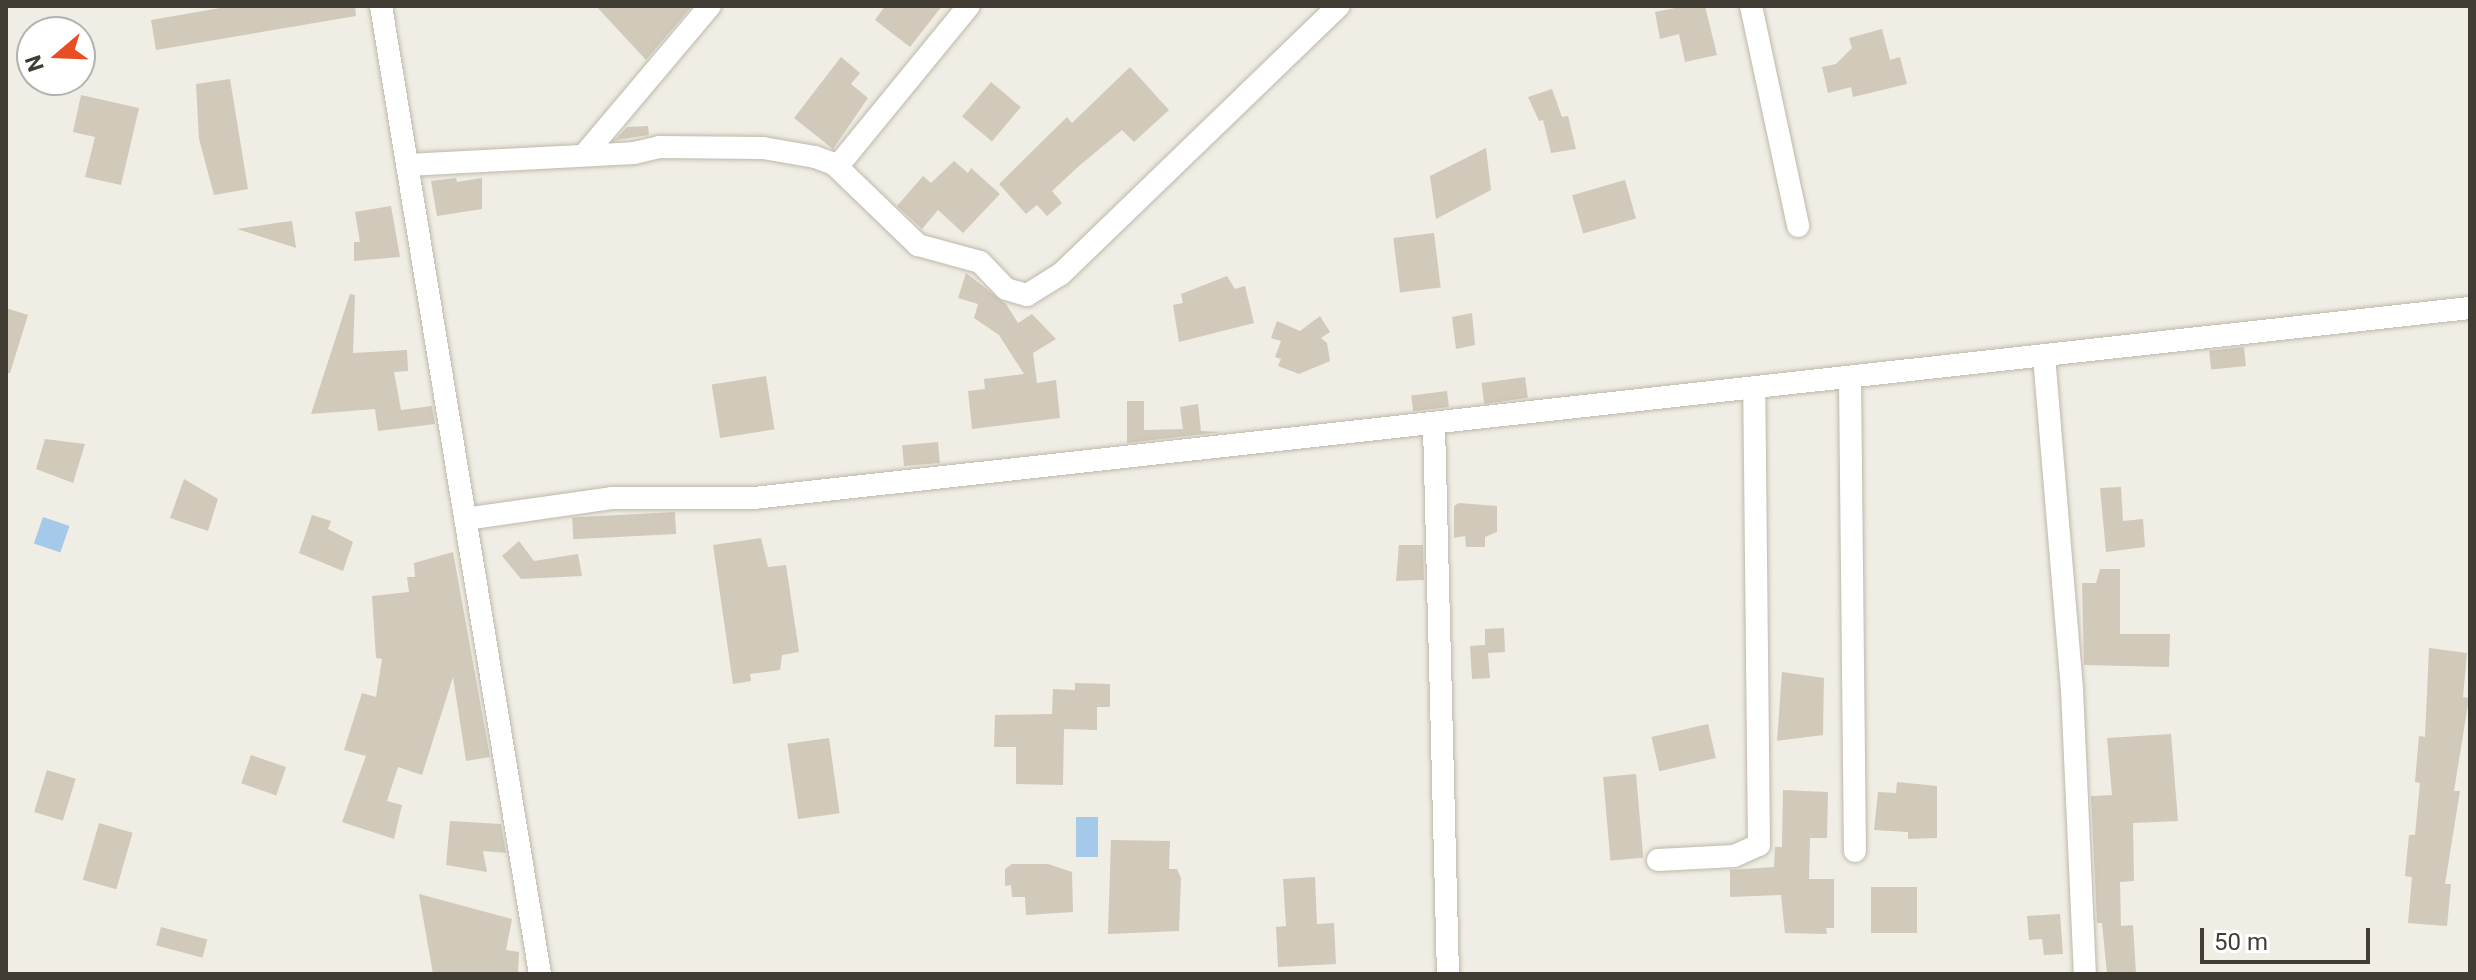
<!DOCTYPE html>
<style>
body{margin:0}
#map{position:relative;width:2476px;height:980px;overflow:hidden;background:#f0ede4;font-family:Roboto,sans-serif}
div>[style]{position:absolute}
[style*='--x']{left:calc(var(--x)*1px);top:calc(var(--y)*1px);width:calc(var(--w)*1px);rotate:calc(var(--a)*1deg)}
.water>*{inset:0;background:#a4c9e9;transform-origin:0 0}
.building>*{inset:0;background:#d1c9ba;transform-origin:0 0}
.roads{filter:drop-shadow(0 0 2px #beb8aa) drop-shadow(0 0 2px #beb8aa)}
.minor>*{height:22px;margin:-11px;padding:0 11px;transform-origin:11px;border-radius:11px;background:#fff}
span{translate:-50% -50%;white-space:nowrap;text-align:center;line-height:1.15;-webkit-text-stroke:8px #fff;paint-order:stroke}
.frame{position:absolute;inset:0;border:8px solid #423d34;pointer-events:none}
.north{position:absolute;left:16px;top:16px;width:80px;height:80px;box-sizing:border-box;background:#fff;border:2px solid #b3b1ae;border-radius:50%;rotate:251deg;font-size:22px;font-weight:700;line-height:32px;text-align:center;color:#423d34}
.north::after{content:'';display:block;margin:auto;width:28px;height:36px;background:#e84d23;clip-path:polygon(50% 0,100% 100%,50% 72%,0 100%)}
.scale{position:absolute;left:2200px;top:928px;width:170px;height:36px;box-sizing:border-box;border:4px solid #423d34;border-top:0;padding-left:10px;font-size:24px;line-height:28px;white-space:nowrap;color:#423d34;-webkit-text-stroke:6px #fff;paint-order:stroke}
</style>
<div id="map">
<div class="water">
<i style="left:43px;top:517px;width:28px;height:28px;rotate:19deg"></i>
<i style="left:1076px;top:817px;width:22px;height:40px"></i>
</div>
<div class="building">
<i style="clip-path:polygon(232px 6px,355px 6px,356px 16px,156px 50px,151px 20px)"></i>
<i style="clip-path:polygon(596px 6px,692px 6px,646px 60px)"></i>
<i style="clip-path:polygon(885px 6px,942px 6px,910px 47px,875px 20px)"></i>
<i style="clip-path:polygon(1685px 6px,1705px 6px,1717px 55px,1685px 62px,1679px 34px,1660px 39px,1655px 12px)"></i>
<i style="clip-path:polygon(1882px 29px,1890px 60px,1900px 57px,1907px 84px,1853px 97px,1851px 87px,1828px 93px,1822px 67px,1836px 64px,1852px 48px,1849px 38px)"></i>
<i style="clip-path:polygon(841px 57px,860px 73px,851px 84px,868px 98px,833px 149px,794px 118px)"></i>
<i style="clip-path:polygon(1130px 67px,1169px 110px,1134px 142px,1122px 130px,1079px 166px,1052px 191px,1062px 203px,1047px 216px,1037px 205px,1026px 214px,999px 184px,1067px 117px,1072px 123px)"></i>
<i style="clip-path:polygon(230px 79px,248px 189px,214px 195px,199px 139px,196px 84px)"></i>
<i style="left:991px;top:82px;width:39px;height:45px;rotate:40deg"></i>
<i style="clip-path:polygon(1552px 89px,1562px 117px,1568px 116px,1576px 149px,1551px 153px,1543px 120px,1539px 121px,1528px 97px)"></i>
<i style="clip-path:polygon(81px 95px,139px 108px,121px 185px,85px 177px,95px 137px,73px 132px)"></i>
<i style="clip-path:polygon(648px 126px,649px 135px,615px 140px,627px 127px)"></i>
<i style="clip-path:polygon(1486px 148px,1491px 190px,1436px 219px,1430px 176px)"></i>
<i style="clip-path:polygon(954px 161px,968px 173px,971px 168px,1000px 194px,963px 233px,938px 210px,922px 229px,897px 206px,923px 176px,931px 183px)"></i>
<i style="clip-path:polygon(456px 178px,457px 182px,482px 178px,482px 209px,437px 216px,431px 181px)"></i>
<i style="left:1625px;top:180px;width:40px;height:55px;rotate:74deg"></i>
<i style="clip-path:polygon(391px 206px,400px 257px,354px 261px,354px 242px,360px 242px,355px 212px)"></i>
<i style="clip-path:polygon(292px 221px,296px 248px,237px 229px,276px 223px)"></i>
<i style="left:1434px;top:233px;width:55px;height:41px;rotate:83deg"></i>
<i style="clip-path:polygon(966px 273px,1006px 304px,1018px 323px,1032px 314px,1056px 339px,1033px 353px,1037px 383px,1056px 380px,1060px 418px,972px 429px,968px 391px,985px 389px,984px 379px,1024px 374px,999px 335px,974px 318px,978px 304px,958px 298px)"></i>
<i style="clip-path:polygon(1227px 276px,1235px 289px,1245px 286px,1254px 323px,1179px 342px,1173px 305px,1183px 303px,1181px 294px)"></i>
<i style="clip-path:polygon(350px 294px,355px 295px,353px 353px,407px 350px,408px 371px,394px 372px,401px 410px,432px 406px,435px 424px,378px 431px,375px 409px,311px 414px)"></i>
<i style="clip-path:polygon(6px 308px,28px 315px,10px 373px,6px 373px)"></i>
<i style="clip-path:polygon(1472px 313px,1475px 345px,1456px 349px,1452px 317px)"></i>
<i style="clip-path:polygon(1320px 316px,1330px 332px,1321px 338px,1327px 343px,1330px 361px,1299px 374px,1278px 366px,1281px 359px,1275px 357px,1281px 341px,1271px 338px,1277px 321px,1300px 331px)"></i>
<i style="left:2244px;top:347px;width:19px;height:35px;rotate:84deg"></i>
<i style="left:766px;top:376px;width:54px;height:55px;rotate:81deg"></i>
<i style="left:1525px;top:377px;width:21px;height:44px;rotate:82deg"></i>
<i style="left:1447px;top:391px;width:16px;height:36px;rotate:83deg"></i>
<i style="clip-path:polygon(1127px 401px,1144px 401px,1144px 430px,1183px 429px,1180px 407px,1198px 404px,1201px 431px,1221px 432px,1127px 443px)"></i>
<i style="clip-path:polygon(45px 439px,85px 444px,73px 483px,36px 469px)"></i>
<i style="left:938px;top:442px;width:21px;height:36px;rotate:85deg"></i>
<i style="clip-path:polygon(184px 479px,218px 499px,208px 531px,170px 518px)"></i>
<i style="clip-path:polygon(2121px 487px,2123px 521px,2143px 519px,2145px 547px,2106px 552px,2100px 488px)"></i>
<i style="clip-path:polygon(1459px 503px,1497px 506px,1497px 532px,1485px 537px,1485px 547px,1466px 547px,1465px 536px,1454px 538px,1454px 506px)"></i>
<i style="left:675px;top:512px;width:22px;height:103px;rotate:87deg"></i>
<i style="clip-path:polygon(312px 515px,331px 521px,328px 529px,353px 542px,343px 571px,299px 553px)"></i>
<i style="clip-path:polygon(761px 538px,768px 567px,786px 565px,799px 652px,782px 655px,780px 670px,750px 674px,751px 681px,733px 684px,713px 545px)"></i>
<i style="clip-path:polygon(519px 541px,534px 561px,578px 554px,582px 576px,521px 579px,502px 556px)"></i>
<i style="clip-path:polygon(1399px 545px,1423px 545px,1424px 580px,1396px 581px)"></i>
<i style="clip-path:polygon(453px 552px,490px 757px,466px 761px,453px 677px,422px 775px,398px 767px,387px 801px,402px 805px,394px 839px,342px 822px,366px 756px,344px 750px,362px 693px,376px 697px,382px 659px,376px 658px,372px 596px,409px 592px,407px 577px,415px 577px,414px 563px)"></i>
<i style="clip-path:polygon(2100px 569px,2120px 569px,2120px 634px,2170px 634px,2169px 667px,2084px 665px,2082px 583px,2096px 583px)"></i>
<i style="clip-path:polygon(1504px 628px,1505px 652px,1488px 653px,1490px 678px,1472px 679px,1470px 646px,1485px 645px,1485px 629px)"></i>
<i style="clip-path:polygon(2429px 648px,2467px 653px,2463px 697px,2469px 698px,2454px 791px,2460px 791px,2445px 884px,2451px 884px,2447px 926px,2408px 923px,2412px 877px,2405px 876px,2409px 835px,2415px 835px,2420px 783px,2415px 782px,2419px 736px,2425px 737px)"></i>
<i style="clip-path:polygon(1782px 672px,1824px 678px,1823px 735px,1777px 741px)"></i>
<i style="clip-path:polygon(1075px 683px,1110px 684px,1110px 707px,1097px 707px,1097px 730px,1064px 729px,1063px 785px,1016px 784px,1016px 747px,994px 747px,995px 715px,1052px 714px,1053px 689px,1075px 690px)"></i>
<i style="left:1708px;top:724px;width:35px;height:58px;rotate:77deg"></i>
<i style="clip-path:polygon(2171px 734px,2178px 821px,2133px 823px,2134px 881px,2120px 882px,2121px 926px,2133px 925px,2136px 974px,2107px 974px,2102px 923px,2097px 923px,2091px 796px,2112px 795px,2107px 738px)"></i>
<i style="left:829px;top:738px;width:76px;height:42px;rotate:82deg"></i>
<i style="left:251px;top:755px;width:37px;height:30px;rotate:19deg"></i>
<i style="left:47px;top:770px;width:30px;height:44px;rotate:17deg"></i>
<i style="left:1636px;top:774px;width:84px;height:33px;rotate:85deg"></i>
<i style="clip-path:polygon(1897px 782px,1937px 786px,1937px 838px,1908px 839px,1908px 832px,1874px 830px,1878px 792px,1896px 793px)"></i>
<i style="clip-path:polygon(1783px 790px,1828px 792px,1827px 838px,1810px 838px,1809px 879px,1834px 879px,1834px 928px,1826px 928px,1827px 934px,1785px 933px,1781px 895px,1730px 897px,1730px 870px,1774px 867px,1775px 847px,1782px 847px)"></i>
<i style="clip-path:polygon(450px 821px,501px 824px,506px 853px,483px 851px,487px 872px,446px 865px)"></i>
<i style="left:99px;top:823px;width:35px;height:59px;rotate:16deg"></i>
<i style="clip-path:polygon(1111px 840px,1170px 841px,1169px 869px,1177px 869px,1181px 878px,1179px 931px,1108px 934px)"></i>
<i style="clip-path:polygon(1012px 864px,1048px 864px,1072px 872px,1073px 912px,1026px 915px,1025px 897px,1012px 897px,1011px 885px,1005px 886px,1005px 869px)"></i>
<i style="clip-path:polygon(1315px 877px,1317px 924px,1334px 923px,1336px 964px,1278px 967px,1276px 927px,1286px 926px,1283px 879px)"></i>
<i style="left:1871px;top:887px;width:46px;height:46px"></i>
<i style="clip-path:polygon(419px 894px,512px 919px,506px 950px,519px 952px,518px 974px,433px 974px)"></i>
<i style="clip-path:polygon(2060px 914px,2063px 954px,2044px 955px,2042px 939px,2029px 940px,2027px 916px)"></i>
<i style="left:161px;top:927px;width:48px;height:19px;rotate:15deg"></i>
</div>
<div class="roads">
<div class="minor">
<i style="--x:381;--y:6;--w:981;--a:80.67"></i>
<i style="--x:1751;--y:6;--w:225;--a:77.9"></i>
<i style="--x:586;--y:153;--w:192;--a:-49.9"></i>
<i style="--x:407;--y:165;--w:227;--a:-3"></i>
<i style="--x:634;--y:153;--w:26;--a:-13"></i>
<i style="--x:659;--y:147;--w:104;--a:0.6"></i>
<i style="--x:763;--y:148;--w:53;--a:9.8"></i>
<i style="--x:815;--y:157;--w:20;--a:20"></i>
<i style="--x:834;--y:164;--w:117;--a:44"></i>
<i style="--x:918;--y:245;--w:64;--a:15.3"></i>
<i style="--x:980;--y:262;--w:37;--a:46"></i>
<i style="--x:1006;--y:289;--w:22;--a:16"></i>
<i style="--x:1027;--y:295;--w:40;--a:-32"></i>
<i style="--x:1061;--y:274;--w:386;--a:-44"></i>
<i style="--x:837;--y:167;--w:208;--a:-50.7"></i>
<i style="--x:2044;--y:356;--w:335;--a:85.2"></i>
<i style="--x:2072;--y:690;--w:284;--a:87.4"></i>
<i style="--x:1850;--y:378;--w:473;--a:89.4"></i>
<i style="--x:1434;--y:426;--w:548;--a:88.54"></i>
<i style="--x:465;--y:519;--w:148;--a:-8.1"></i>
<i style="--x:612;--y:498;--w:142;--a:0"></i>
<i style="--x:754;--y:498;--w:1726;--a:-6.32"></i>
<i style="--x:1658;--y:860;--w:76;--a:-3"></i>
<i style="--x:1734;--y:856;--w:27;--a:-24"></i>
<i style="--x:1759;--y:845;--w:456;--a:-90.6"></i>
</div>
</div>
<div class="frame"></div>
<div class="north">N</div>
<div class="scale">50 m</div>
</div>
